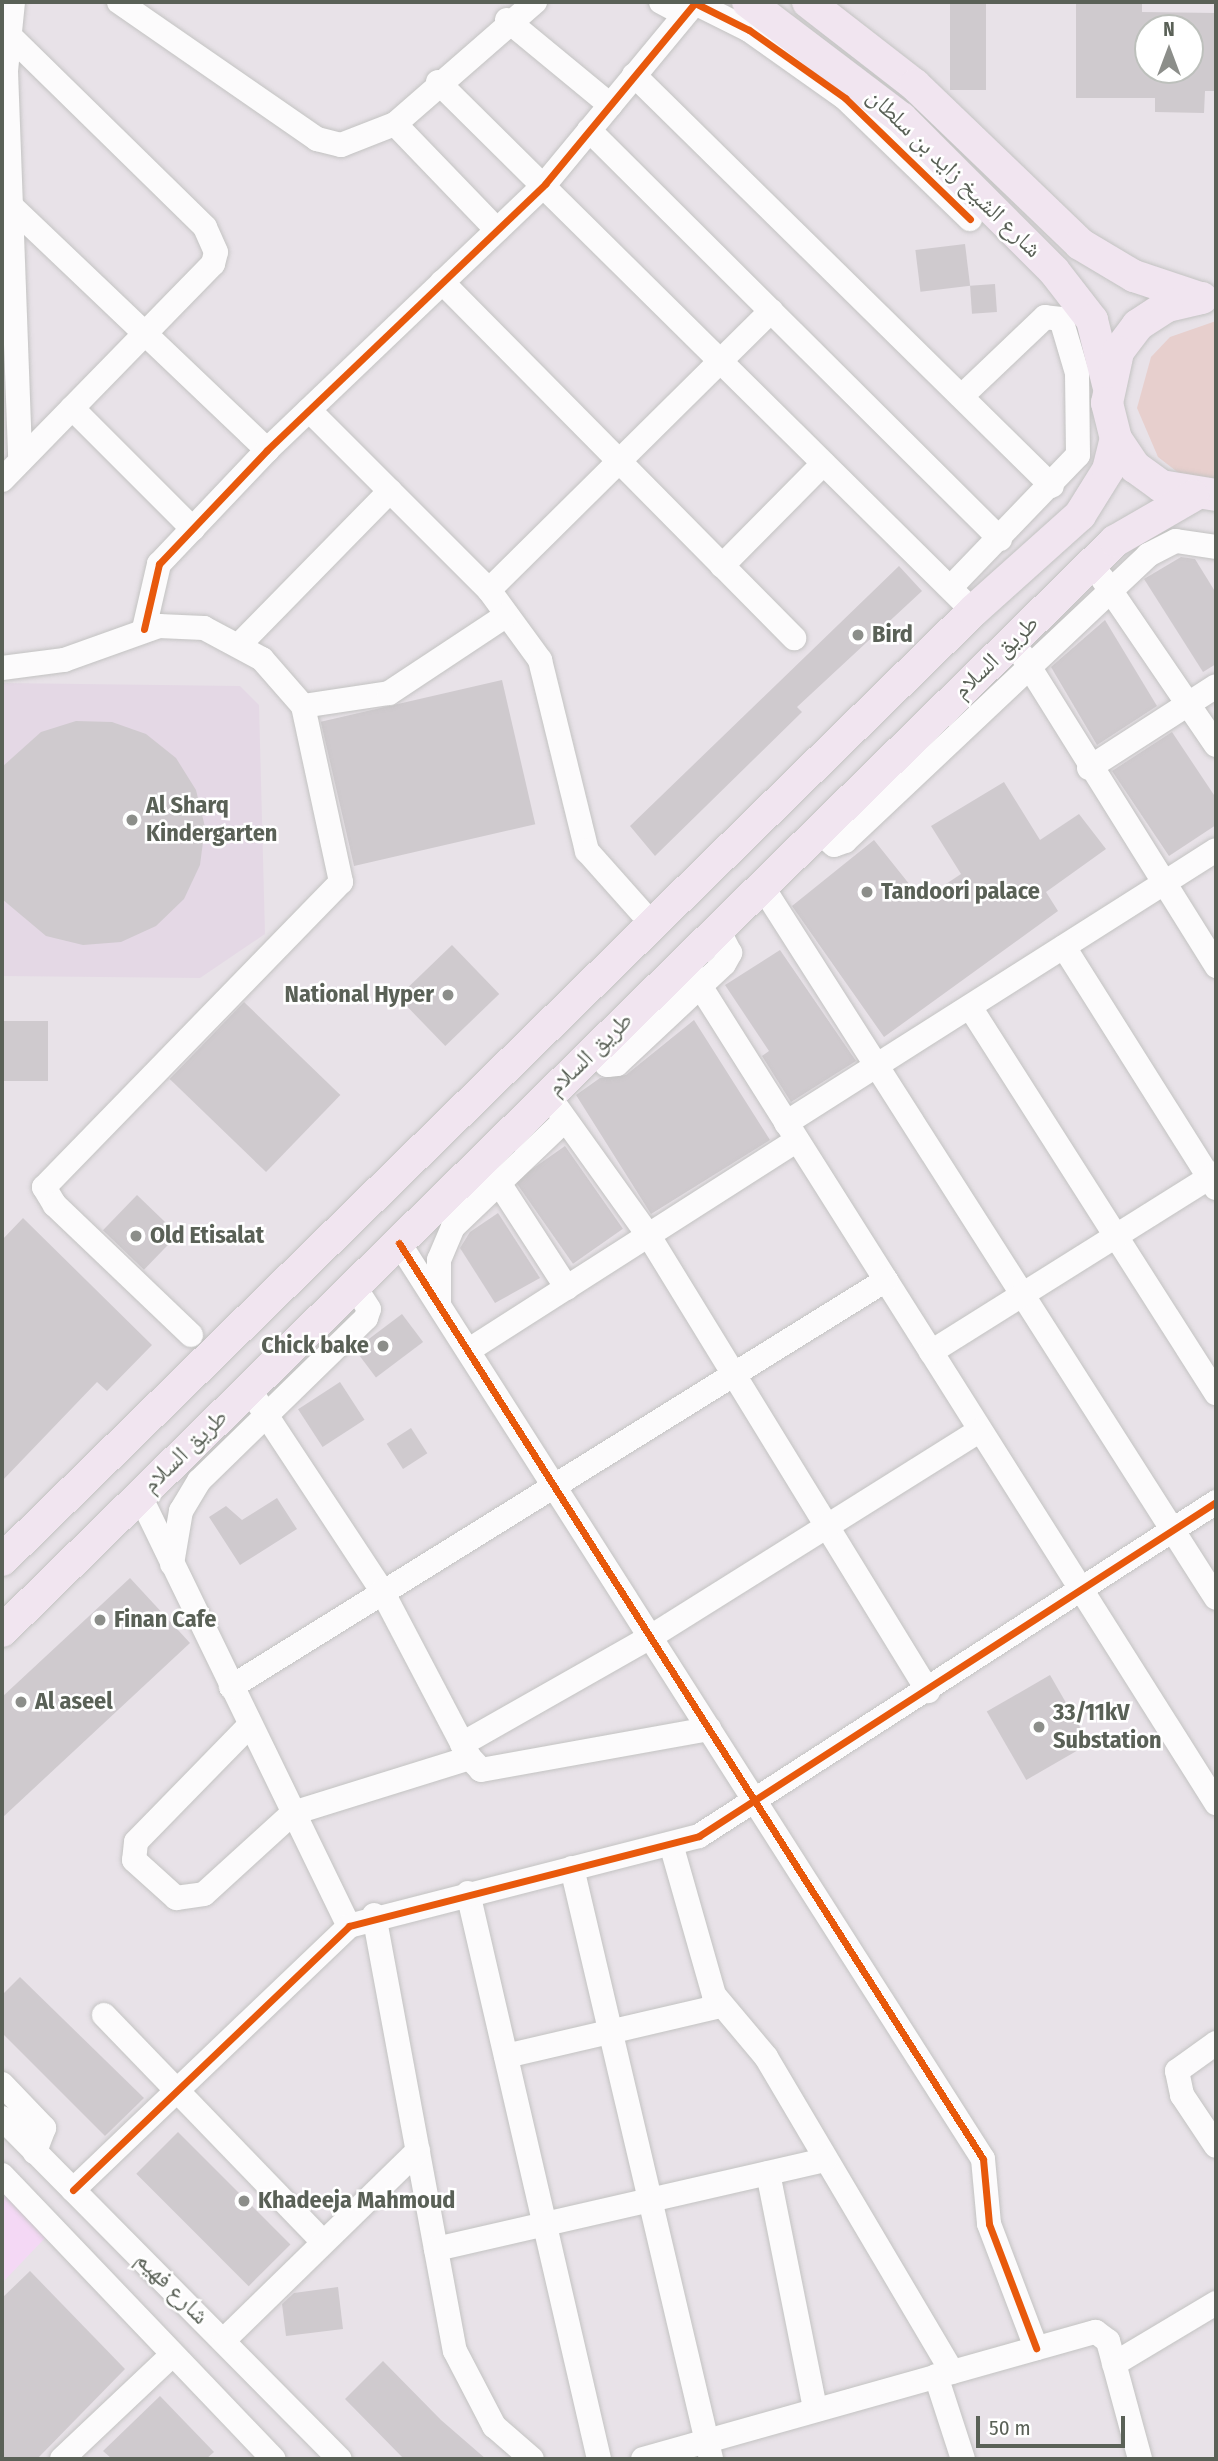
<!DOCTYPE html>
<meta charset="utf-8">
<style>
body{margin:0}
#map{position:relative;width:1218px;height:2461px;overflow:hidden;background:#e8e2e8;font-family:"Fira Sans Condensed","Noto Naskh Arabic",sans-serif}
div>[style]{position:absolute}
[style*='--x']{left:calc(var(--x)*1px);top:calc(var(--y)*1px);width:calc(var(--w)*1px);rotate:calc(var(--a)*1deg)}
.commercial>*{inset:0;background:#f4d8f5}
.education>*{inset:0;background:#e4d8e5}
.green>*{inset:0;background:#e7cfcd}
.building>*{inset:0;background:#cfcace;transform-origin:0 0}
.roads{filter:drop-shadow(0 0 2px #c3c3c2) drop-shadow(0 0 2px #c3c3c2)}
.minor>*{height:24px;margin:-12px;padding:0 12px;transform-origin:12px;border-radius:12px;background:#fcfbfc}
.major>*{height:32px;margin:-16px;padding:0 16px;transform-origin:16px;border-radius:16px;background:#f1e5f0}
.cycleway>*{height:7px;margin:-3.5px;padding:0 3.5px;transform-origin:3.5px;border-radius:3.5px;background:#e8590c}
.dots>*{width:19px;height:19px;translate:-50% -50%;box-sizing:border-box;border:4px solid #fff;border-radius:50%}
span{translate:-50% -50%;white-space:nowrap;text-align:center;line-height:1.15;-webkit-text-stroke:5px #fff;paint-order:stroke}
.street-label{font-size:24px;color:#5a6157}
.poi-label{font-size:24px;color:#5a6157;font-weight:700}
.left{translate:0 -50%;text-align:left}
.right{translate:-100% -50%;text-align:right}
.frame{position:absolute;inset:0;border:4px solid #5a6157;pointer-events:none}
.north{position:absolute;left:1134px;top:14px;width:70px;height:70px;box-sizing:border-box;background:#fff;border:2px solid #bdc0bc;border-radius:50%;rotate:0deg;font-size:19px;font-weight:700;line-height:28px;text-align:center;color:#5a6157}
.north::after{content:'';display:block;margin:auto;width:24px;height:32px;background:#8c8e8a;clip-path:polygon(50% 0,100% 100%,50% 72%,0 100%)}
.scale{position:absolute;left:976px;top:2416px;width:149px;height:32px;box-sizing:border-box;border:4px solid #5a6157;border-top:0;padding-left:9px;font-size:21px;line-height:24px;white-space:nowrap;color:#5a6157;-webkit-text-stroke:5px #fff;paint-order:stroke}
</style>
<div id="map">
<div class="commercial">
<i style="clip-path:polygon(2px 2193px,46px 2237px,2px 2283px)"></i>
</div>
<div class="education">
<i style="clip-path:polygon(2px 683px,240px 686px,259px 705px,265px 934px,200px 978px,2px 976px)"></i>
</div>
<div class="green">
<i style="clip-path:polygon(1216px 321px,1216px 483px,1180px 474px,1158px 457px,1137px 408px,1151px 357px,1170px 337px)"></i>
</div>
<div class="building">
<i style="left:950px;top:2px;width:36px;height:88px"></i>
<i style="clip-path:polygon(evenodd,1076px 2px,1142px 2px,1142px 12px,1216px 13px,1216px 91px,1205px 91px,1204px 113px,1155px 112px,1155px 98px,1076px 98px,1076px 2px,1142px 28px,1190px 28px,1190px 70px,1142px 70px,1142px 28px)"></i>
<i style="left:965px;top:244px;width:42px;height:50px;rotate:83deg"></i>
<i style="left:995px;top:284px;width:28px;height:25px;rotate:86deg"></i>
<i style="clip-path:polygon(1181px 557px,1195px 559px,1216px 593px,1216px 664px,1203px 672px,1144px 579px)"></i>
<i style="clip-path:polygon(899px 566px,922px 591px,797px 707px,802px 712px,655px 856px,630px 826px)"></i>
<i style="clip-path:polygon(1105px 620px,1157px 706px,1097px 745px,1051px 667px)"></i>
<i style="left:502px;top:680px;width:148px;height:186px;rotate:77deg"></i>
<i style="clip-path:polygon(76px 721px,112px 722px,146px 734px,176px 758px,196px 790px,205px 827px,200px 865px,184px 899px,156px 926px,121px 942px,83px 945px,46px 936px,2px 899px,2px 767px,41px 732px)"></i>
<i style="clip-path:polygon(1172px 732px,1216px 798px,1216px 825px,1169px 856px,1112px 771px)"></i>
<i style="clip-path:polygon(1004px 782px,1040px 840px,1079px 814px,1106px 849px,1046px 892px,1058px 911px,884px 1037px,792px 906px,874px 840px,922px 900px,961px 874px,931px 826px)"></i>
<i style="left:452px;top:945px;width:68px;height:75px;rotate:46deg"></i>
<i style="clip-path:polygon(780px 950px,856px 1061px,791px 1102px,762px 1056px,769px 1051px,725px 985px)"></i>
<i style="left:244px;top:1002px;width:134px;height:107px;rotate:44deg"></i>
<i style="clip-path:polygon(694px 1020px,770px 1140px,651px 1214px,576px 1095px,600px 1078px,626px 1075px)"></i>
<i style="left:48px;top:1021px;width:60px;height:46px;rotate:90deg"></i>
<i style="left:565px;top:1146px;width:101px;height:61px;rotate:55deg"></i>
<i style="left:137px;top:1195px;width:57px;height:49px;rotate:44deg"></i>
<i style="clip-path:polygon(498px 1213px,540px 1278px,495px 1303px,460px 1248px,470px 1232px)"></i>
<i style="clip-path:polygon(23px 1218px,152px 1345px,107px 1391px,97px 1382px,2px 1481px,2px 1240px)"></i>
<i style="left:402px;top:1314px;width:35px;height:59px;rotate:53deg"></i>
<i style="left:340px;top:1382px;width:45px;height:50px;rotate:57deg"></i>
<i style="left:411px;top:1428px;width:30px;height:29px;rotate:57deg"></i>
<i style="clip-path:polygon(277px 1498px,297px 1529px,240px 1565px,209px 1517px,226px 1506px,242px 1520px)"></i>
<i style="clip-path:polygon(130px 1578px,190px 1643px,2px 1818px,2px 1697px)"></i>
<i style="left:1050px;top:1675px;width:79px;height:73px;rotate:60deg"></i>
<i style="clip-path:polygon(20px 1977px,144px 2098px,105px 2136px,2px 2033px,2px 1995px)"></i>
<i style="left:178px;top:2132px;width:159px;height:59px;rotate:45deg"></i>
<i style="clip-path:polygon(30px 2271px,125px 2369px,37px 2459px,2px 2459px,2px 2298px)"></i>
<i style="clip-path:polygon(338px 2287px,343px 2329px,286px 2336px,282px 2304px,294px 2293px)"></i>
<i style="clip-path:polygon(383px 2361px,441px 2420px,486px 2459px,404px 2459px,345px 2399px)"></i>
<i style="clip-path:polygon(160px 2396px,214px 2452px,206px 2459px,112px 2459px,103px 2451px)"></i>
</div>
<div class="roads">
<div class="minor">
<i style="--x:13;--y:2;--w:69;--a:95.8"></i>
<i style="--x:6;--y:71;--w:390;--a:87.9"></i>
<i style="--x:119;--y:2;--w:241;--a:34.7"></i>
<i style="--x:317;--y:139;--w:25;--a:14"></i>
<i style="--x:341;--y:145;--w:58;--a:-21.3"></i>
<i style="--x:395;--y:124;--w:186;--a:-41.1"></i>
<i style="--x:661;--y:2;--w:26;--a:28"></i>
<i style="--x:507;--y:20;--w:134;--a:39.5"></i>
<i style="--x:634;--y:75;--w:586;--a:44.52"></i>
<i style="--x:438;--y:82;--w:752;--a:44.68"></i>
<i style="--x:395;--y:124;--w:147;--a:46.1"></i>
<i style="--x:589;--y:130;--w:580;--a:44.86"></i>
<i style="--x:11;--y:206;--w:354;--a:43.6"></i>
<i style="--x:442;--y:282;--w:501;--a:45.32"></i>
<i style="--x:72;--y:408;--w:171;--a:45"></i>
<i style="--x:309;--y:410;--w:255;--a:45"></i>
<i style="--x:489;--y:590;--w:87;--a:53.9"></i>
<i style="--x:540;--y:660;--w:197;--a:76.2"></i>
<i style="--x:587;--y:851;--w:98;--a:48.3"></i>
<i style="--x:2;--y:480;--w:302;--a:-45.7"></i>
<i style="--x:213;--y:264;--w:12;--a:-76"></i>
<i style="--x:216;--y:252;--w:27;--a:-114"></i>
<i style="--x:205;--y:227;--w:279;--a:-135.6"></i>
<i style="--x:722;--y:566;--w:144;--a:-45.3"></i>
<i style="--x:1102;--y:578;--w:202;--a:55.7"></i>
<i style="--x:951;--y:587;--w:183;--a:-46.1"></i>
<i style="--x:1078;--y:455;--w:82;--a:-90.7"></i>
<i style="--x:1077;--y:373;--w:56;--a:-106.5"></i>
<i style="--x:1061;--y:319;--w:16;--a:-173"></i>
<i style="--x:1045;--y:317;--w:113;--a:136.4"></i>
<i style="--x:489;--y:590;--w:397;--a:-44.7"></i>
<i style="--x:144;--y:629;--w:67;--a:-77"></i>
<i style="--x:159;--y:564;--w:157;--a:-46.5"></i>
<i style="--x:267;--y:450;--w:385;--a:-43.7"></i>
<i style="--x:545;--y:184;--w:235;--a:-50.4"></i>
<i style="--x:695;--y:3;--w:60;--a:26.6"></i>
<i style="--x:749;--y:30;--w:118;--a:35.3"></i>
<i style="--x:845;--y:98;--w:174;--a:44.1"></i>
<i style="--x:241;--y:643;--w:213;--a:-45.6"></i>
<i style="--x:1022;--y:655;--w:367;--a:58"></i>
<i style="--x:2;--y:668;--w:63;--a:-7.4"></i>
<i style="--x:64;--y:660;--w:101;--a:-19.7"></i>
<i style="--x:159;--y:626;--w:45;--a:2.5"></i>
<i style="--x:204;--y:628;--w:66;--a:28.1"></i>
<i style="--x:262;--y:659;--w:62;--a:48.9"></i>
<i style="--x:303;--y:706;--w:180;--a:77.8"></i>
<i style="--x:341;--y:882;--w:426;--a:134.2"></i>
<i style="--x:44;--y:1187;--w:21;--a:59"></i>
<i style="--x:55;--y:1205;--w:188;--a:43.7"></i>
<i style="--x:303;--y:706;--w:87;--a:-8.6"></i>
<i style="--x:389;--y:693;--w:141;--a:-33.5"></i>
<i style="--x:1089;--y:768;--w:151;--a:-32.8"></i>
<i style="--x:818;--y:831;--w:21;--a:41"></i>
<i style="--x:834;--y:845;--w:12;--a:-20"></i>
<i style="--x:845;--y:841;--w:417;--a:-43.3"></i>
<i style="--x:1148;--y:555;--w:31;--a:-27"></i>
<i style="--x:1176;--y:541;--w:40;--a:8.5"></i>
<i style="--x:762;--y:886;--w:844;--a:57.48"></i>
<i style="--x:1064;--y:947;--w:285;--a:57.8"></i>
<i style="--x:685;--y:962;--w:995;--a:57.73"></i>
<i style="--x:970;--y:1007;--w:458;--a:57.5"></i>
<i style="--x:594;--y:1051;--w:19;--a:47"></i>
<i style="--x:607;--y:1065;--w:10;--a:-6"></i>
<i style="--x:617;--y:1064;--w:146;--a:-43.1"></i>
<i style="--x:724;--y:964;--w:13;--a:-61"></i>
<i style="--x:730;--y:953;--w:27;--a:-117"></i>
<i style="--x:548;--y:1095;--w:173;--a:54.4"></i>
<i style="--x:649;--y:1236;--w:534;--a:58.48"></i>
<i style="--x:786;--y:1123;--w:509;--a:-32.41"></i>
<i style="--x:499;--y:1183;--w:125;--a:57.1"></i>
<i style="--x:399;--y:1243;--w:1086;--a:57.48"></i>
<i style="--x:983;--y:2159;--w:65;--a:84.7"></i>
<i style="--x:989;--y:2224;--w:133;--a:69.2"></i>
<i style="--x:439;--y:1304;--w:44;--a:-90"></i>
<i style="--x:439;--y:1260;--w:36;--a:-67"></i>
<i style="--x:453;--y:1227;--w:155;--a:-43.7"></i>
<i style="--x:469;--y:1350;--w:389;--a:-32.6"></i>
<i style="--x:931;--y:1352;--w:337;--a:-32.1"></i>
<i style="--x:249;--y:1389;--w:242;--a:56.6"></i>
<i style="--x:382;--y:1591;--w:187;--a:62.3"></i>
<i style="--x:140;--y:1496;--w:478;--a:64.1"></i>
<i style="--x:172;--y:1564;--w:54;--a:-80.4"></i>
<i style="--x:181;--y:1511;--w:35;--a:-59"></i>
<i style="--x:199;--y:1481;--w:233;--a:-44.3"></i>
<i style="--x:366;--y:1318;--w:9;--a:-72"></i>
<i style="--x:369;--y:1309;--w:27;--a:-123"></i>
<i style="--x:231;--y:1687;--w:771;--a:-31.86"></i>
<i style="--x:250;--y:1725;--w:163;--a:134.3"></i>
<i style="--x:136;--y:1842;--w:18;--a:96"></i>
<i style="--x:134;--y:1860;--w:57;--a:42.1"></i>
<i style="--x:176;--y:1898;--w:28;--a:-8"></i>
<i style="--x:204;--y:1894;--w:120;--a:-42.3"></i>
<i style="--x:293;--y:1813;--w:185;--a:-17.3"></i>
<i style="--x:470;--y:1758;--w:16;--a:47"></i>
<i style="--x:481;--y:1770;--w:232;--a:-10.2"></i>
<i style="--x:462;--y:1744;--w:219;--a:-29.6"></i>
<i style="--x:652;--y:1636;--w:387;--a:-32.1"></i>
<i style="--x:671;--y:1844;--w:157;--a:74.1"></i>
<i style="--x:714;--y:1995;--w:81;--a:50"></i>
<i style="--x:766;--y:2057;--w:366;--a:59.4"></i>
<i style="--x:572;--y:1868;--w:607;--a:76.76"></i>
<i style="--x:468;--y:1893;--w:581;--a:76.97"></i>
<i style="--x:374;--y:1915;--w:443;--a:79.5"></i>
<i style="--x:455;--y:2351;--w:85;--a:62.5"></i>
<i style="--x:494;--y:2426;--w:50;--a:41"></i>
<i style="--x:104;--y:2015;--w:314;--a:46"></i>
<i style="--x:1216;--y:2043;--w:48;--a:144.3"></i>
<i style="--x:1177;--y:2071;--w:25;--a:78"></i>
<i style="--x:1182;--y:2095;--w:61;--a:56.3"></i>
<i style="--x:506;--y:2056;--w:221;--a:-13.1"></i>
<i style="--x:2;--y:2084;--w:61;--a:46.3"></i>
<i style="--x:44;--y:2128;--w:26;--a:111"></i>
<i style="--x:2;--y:2118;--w:480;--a:45.3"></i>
<i style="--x:768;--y:2173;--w:241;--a:78.7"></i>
<i style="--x:2;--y:2175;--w:393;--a:46.3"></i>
<i style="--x:73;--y:2190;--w:382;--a:-43.7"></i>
<i style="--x:349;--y:1926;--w:361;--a:-14.4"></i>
<i style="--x:699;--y:1836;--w:616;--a:-32.86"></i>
<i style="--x:436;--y:2249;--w:399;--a:-12.9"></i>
<i style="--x:224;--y:2340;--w:271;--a:-44.3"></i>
<i style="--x:1114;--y:2364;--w:119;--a:-30.9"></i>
<i style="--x:936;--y:2376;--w:87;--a:72"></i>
<i style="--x:62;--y:2459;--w:150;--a:-43.4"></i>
<i style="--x:643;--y:2459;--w:470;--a:-15.7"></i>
<i style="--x:1096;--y:2332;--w:15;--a:37"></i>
<i style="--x:1108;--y:2341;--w:122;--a:74.8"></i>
</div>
<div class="major">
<i style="--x:748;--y:2;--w:192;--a:37.2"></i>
<i style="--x:901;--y:118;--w:216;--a:45"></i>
<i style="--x:1054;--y:271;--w:62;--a:52.2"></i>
<i style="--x:1092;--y:320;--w:66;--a:76"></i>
<i style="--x:808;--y:2;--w:135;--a:37.8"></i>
<i style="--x:915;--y:85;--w:229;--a:43.9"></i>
<i style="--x:1080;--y:244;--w:63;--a:30.7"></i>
<i style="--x:1134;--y:276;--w:70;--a:18.4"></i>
<i style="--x:1202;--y:298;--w:36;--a:167"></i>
<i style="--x:1167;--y:306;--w:35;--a:147"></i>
<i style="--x:1138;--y:325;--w:34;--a:127"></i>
<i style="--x:1118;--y:352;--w:52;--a:102.2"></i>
<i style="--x:1107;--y:403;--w:37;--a:76"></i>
<i style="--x:1116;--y:439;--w:34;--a:56"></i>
<i style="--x:1135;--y:467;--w:32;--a:36"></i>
<i style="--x:1161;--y:486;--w:56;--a:9.3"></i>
<i style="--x:2;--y:1560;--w:1358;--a:-44.34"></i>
<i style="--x:973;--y:611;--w:144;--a:-41.9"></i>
<i style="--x:1080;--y:515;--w:53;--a:-58.1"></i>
<i style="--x:1108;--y:470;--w:32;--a:-76"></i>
<i style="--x:2;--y:1631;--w:1558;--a:-44.4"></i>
<i style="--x:1115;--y:541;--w:90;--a:-30"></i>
</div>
</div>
<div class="cycleway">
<i style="--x:144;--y:629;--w:67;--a:-77"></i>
<i style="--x:159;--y:564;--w:157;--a:-46.5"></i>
<i style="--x:267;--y:450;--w:385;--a:-43.7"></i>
<i style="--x:545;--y:184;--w:235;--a:-50.4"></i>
<i style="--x:695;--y:3;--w:60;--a:26.6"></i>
<i style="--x:749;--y:30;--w:118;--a:35.3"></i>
<i style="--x:845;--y:98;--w:174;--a:44.1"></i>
<i style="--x:399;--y:1243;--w:1086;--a:57.48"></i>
<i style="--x:983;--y:2159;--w:65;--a:84.7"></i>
<i style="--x:989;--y:2224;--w:133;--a:69.2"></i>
<i style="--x:73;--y:2190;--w:382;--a:-43.7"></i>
<i style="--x:349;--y:1926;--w:361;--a:-14.4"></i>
<i style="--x:699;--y:1836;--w:616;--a:-32.86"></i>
</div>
<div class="dots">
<i style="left:858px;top:635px;background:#8c8e8a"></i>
<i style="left:132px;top:820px;background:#8c8e8a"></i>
<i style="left:867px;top:892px;background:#8c8e8a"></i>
<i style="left:448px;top:995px;background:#8c8e8a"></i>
<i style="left:136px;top:1236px;background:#8c8e8a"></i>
<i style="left:383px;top:1346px;background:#8c8e8a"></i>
<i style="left:100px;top:1620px;background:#8c8e8a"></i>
<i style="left:21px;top:1702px;background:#8c8e8a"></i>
<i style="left:1039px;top:1727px;background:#8c8e8a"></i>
<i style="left:244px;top:2201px;background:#8c8e8a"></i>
</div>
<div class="street-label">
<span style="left:954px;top:173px;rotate:44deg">شارع الشيخ زايد بن سلطان</span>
<span style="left:996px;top:657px;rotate:-44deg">طريق السلام</span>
<span style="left:590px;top:1054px;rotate:-44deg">طريق السلام</span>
<span style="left:185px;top:1451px;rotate:-44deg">طريق السلام</span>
<span style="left:172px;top:2288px;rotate:45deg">شارع فهيم</span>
</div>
<div class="poi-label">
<span class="left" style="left:872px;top:635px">Bird</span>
<span class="left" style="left:146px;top:820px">Al Sharq<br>Kindergarten</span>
<span class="left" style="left:881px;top:892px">Tandoori palace</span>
<span class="right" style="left:434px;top:995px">National Hyper</span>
<span class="left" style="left:150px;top:1236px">Old Etisalat</span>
<span class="right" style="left:369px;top:1346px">Chick bake</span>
<span class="left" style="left:114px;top:1620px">Finan Cafe</span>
<span class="left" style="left:35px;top:1702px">Al aseel</span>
<span class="left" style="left:1053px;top:1727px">33/11kV<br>Substation</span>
<span class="left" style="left:258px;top:2201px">Khadeeja Mahmoud</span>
</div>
<div class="frame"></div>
<div class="north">N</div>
<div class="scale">50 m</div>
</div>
